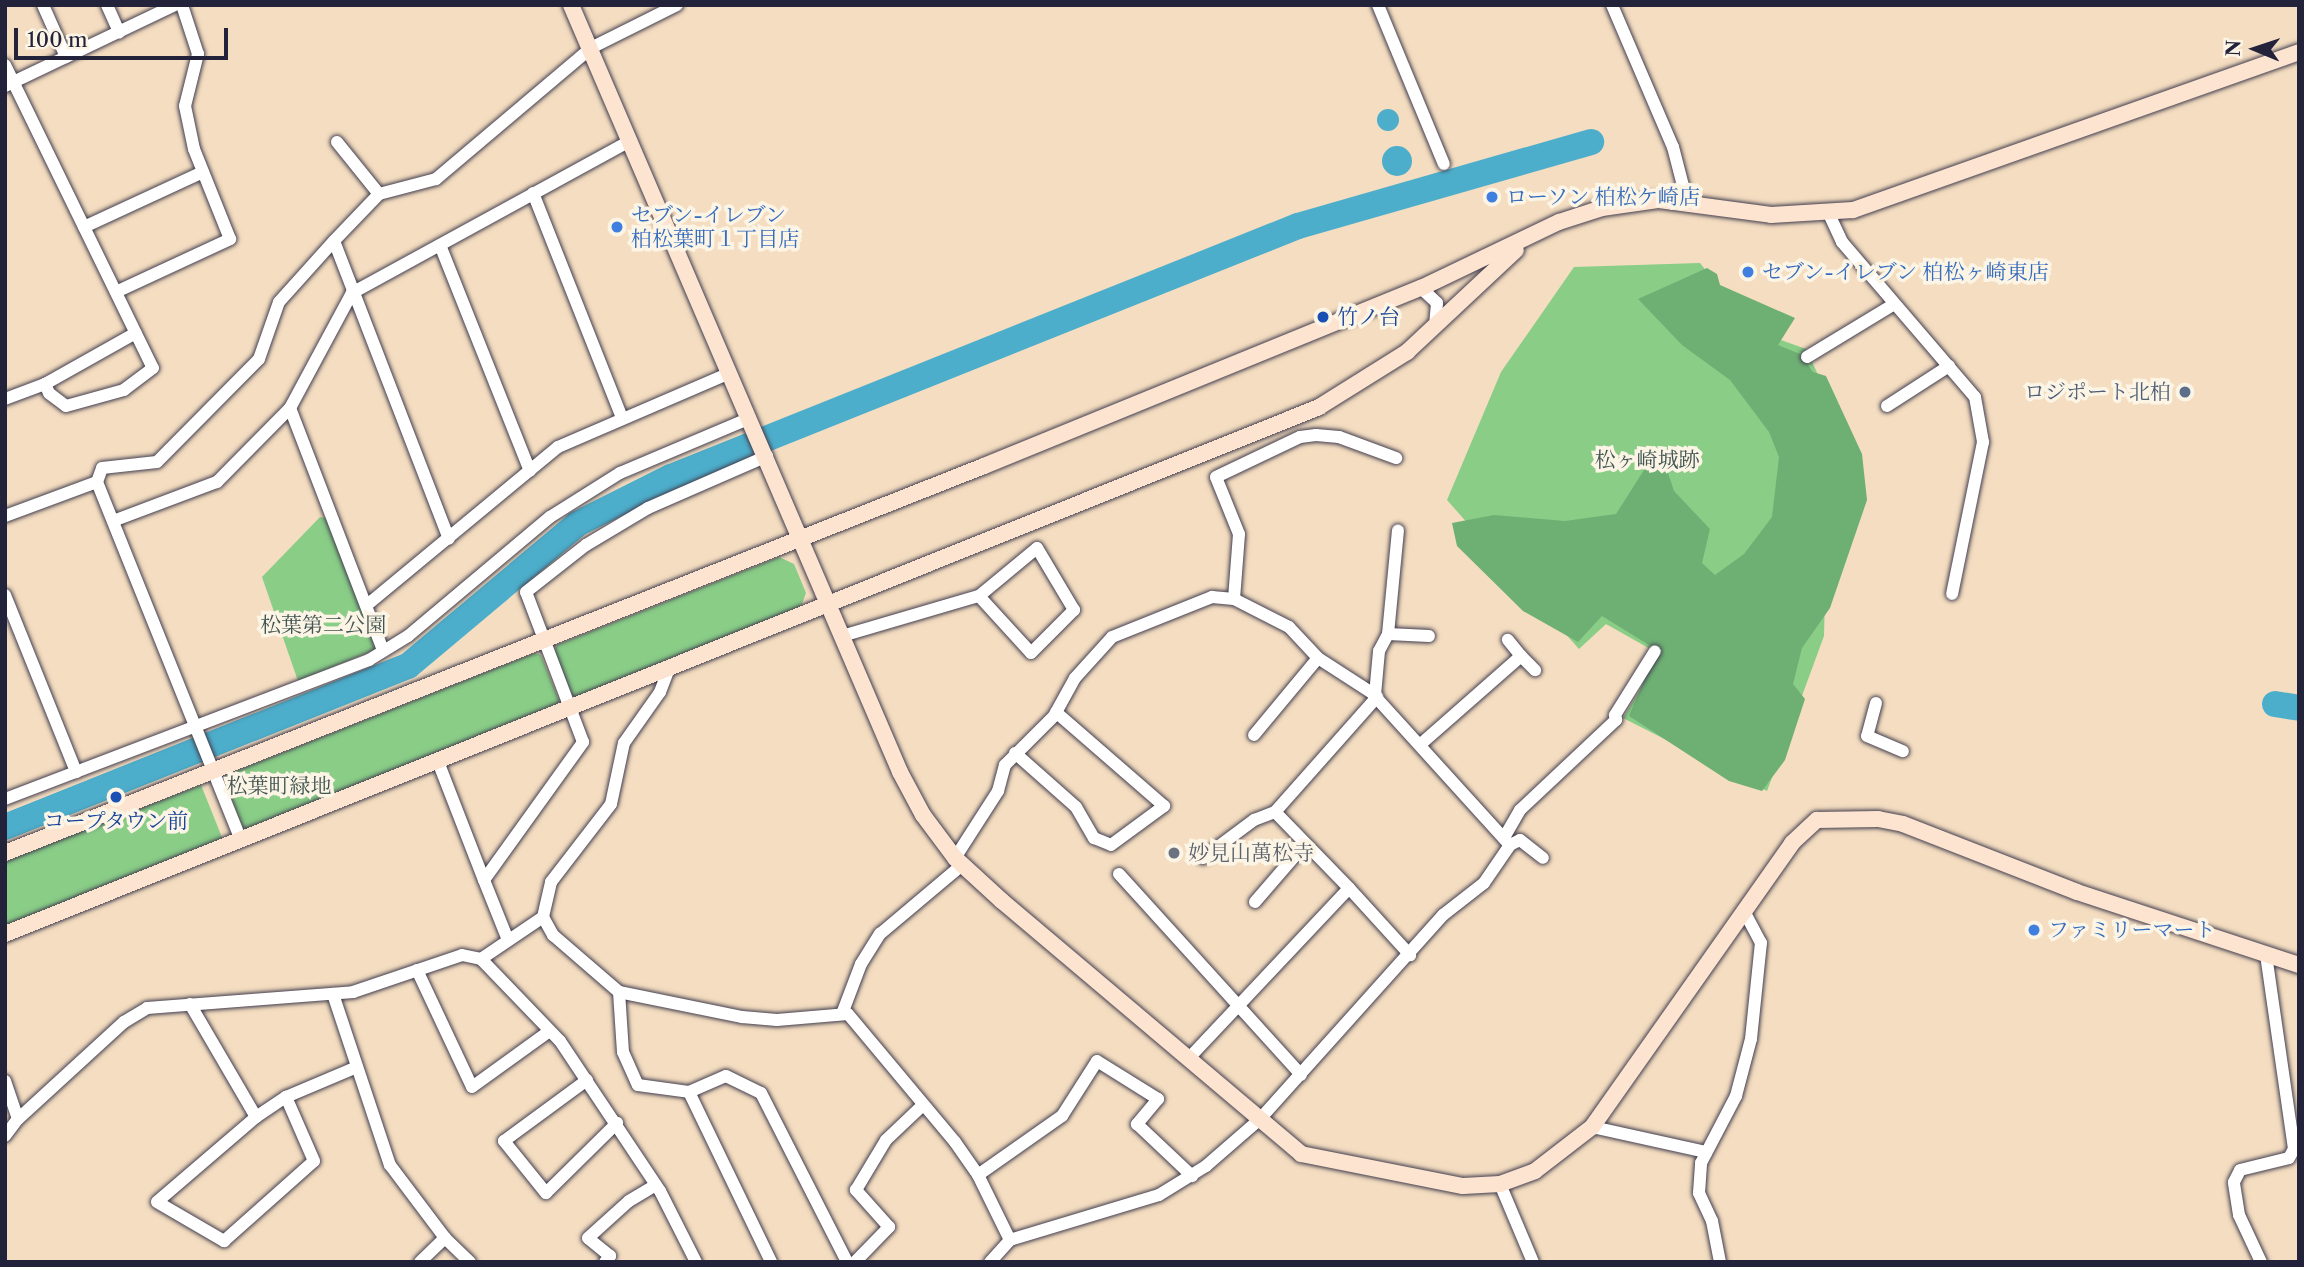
<!DOCTYPE html>
<meta charset="utf-8">
<style>
body{margin:0}
#map{position:relative;width:2304px;height:1267px;overflow:hidden;background:#f4ddc0;font-family:"Libre Caslon Text","Noto Serif JP",serif}
div>[style]{position:absolute}
[style*='--x']{left:calc(var(--x)*1px);top:calc(var(--y)*1px);width:calc(var(--w)*1px);rotate:calc(var(--a)*1deg)}
.green>*{inset:0;background:#89cd87}
.forest>*{inset:0;background:#6eb074}
.water>*{inset:0;background:#4caecb}
.round{border-radius:50%}
.river>*{height:26px;margin:-13px;padding:0 13px;transform-origin:13px;border-radius:13px;background:#4caecb}
.roads{filter:drop-shadow(0 0 2px #423e4f) drop-shadow(0 0 2px #423e4f)}
.street>*{height:12px;margin:-6px;padding:0 6px;transform-origin:6px;border-radius:6px;background:#fff}
.secondary>*{height:16px;margin:-8px;padding:0 8px;transform-origin:8px;border-radius:8px;background:#fde4d1}
.dots>*{width:19px;height:19px;translate:-50% -50%;box-sizing:border-box;border:4px solid #fcf5e5;border-radius:50%}
span{translate:-50% -50%;white-space:nowrap;text-align:center;line-height:1.15;-webkit-text-stroke:7px #fcf5e5;paint-order:stroke}
.shop-label{font-size:21px;color:#366cbe}
.left{translate:0 -50%;text-align:left}
.transit-label{font-size:21px;color:#164399}
.service-label{font-size:21px;color:#4e5e75}
.right{translate:-100% -50%;text-align:right}
.park-label{font-size:21px;color:#415552}
.worship-label{font-size:21px;color:#5b616d}
.frame{position:absolute;inset:0;border:7px solid #22223b;pointer-events:none}
.north{position:absolute;left:2220px;top:14px;width:70px;height:70px;-webkit-text-stroke:5px #fcf5e5;paint-order:stroke;rotate:272deg;font-size:19px;font-weight:700;line-height:28px;text-align:center;color:#22223b}
.north::after{content:'';display:block;margin:auto;width:24px;height:32px;background:#22223b;clip-path:polygon(50% 0,100% 100%,50% 72%,0 100%)}
.scale{position:absolute;left:14px;top:28px;width:214px;height:32px;box-sizing:border-box;border:4px solid #22223b;border-top:0;padding-left:9px;font-size:21px;line-height:24px;white-space:nowrap;color:#22223b;-webkit-text-stroke:5px #fcf5e5;paint-order:stroke}
</style>
<div id="map">
<div class="green">
<i style="clip-path:polygon(1700px 263px,1753px 330px,1806px 349px,1862px 469px,1825px 594px,1824px 636px,1767px 791px,1623px 718px,1661px 655px,1606px 624px,1579px 649px,1447px 500px,1501px 372px,1574px 267px)"></i>
<i style="clip-path:polygon(320px 517px,326px 518px,377px 649px,298px 681px,262px 577px)"></i>
<i style="clip-path:polygon(779px 557px,794px 564px,806px 593px,800px 609px,577px 698px,572px 695px,554px 651px,557px 645px)"></i>
<i style="clip-path:polygon(535px 653px,541px 655px,559px 700px,557px 706px,248px 830px,243px 828px,224px 780px,226px 775px)"></i>
<i style="clip-path:polygon(201px 785px,223px 840px,5px 928px,5px 861px)"></i>
</div>
<div class="forest">
<i style="clip-path:polygon(1707px 268px,1717px 274px,1720px 285px,1795px 318px,1778px 345px,1800px 354px,1813px 372px,1826px 376px,1862px 454px,1867px 500px,1830px 608px,1802px 648px,1793px 684px,1805px 699px,1785px 760px,1762px 791px,1729px 781px,1629px 716px,1657px 650px,1602px 616px,1578px 642px,1523px 611px,1457px 546px,1452px 523px,1494px 515px,1565px 521px,1616px 514px,1644px 470px,1666px 467px,1674px 491px,1710px 529px,1702px 563px,1715px 575px,1744px 554px,1772px 517px,1779px 457px,1769px 432px,1730px 380px,1682px 345px,1638px 299px)"></i>
</div>
<div class="water">
<i class="round" style="left:1377px;top:109px;width:22px;height:22px"></i>
<i class="round" style="left:1382px;top:146px;width:30px;height:30px"></i>
</div>
<div class="river">
<i style="--x:2275;--y:704;--w:24;--a:9"></i>
<i style="--x:5;--y:827;--w:434;--a:-21.8"></i>
<i style="--x:408;--y:666;--w:221;--a:-40"></i>
<i style="--x:577;--y:524;--w:105;--a:-26.6"></i>
<i style="--x:671;--y:477;--w:675;--a:-21.82"></i>
<i style="--x:1298;--y:226;--w:305;--a:-16"></i>
</div>
<div class="roads">
<div class="street">
<i style="--x:43;--y:5;--w:57;--a:66.1"></i>
<i style="--x:107;--y:5;--w:30;--a:66"></i>
<i style="--x:1378;--y:5;--w:172;--a:67.5"></i>
<i style="--x:1612;--y:5;--w:155;--a:66.8"></i>
<i style="--x:1673;--y:147;--w:56;--a:75.5"></i>
<i style="--x:5;--y:65;--w:337;--a:64"></i>
<i style="--x:153;--y:368;--w:36;--a:143"></i>
<i style="--x:124;--y:390;--w:60;--a:164.6"></i>
<i style="--x:66;--y:406;--w:21;--a:-143"></i>
<i style="--x:49;--y:393;--w:10;--a:-114"></i>
<i style="--x:5;--y:86;--w:188;--a:-25.5"></i>
<i style="--x:337;--y:142;--w:67;--a:51.1"></i>
<i style="--x:379;--y:194;--w:59;--a:-14.7"></i>
<i style="--x:436;--y:179;--w:203;--a:-40.2"></i>
<i style="--x:591;--y:48;--w:96;--a:-26.6"></i>
<i style="--x:533;--y:193;--w:242;--a:68.4"></i>
<i style="--x:379;--y:194;--w:65;--a:133.8"></i>
<i style="--x:334;--y:241;--w:319;--a:68.9"></i>
<i style="--x:1829;--y:214;--w:31;--a:65"></i>
<i style="--x:1842;--y:242;--w:204;--a:49.4"></i>
<i style="--x:1975;--y:397;--w:46;--a:79.9"></i>
<i style="--x:1983;--y:442;--w:155;--a:101.5"></i>
<i style="--x:84;--y:227;--w:131;--a:-24.8"></i>
<i style="--x:440;--y:245;--w:243;--a:68.3"></i>
<i style="--x:1421;--y:288;--w:22;--a:43"></i>
<i style="--x:1437;--y:303;--w:25;--a:95"></i>
<i style="--x:116;--y:292;--w:126;--a:-24.9"></i>
<i style="--x:230;--y:239;--w:97;--a:-111.8"></i>
<i style="--x:194;--y:149;--w:44;--a:-101.8"></i>
<i style="--x:185;--y:106;--w:54;--a:-76"></i>
<i style="--x:198;--y:54;--w:52;--a:-108.1"></i>
<i style="--x:1807;--y:357;--w:102;--a:-31.3"></i>
<i style="--x:5;--y:399;--w:43;--a:-20.6"></i>
<i style="--x:45;--y:384;--w:104;--a:-29.3"></i>
<i style="--x:1887;--y:406;--w:74;--a:-32.8"></i>
<i style="--x:290;--y:408;--w:259;--a:69"></i>
<i style="--x:97;--y:482;--w:15;--a:-70"></i>
<i style="--x:102;--y:468;--w:55;--a:-6.2"></i>
<i style="--x:157;--y:462;--w:145;--a:-45.3"></i>
<i style="--x:259;--y:359;--w:60;--a:-70.7"></i>
<i style="--x:279;--y:302;--w:82;--a:-48"></i>
<i style="--x:5;--y:516;--w:98;--a:-20.3"></i>
<i style="--x:97;--y:482;--w:387;--a:68.1"></i>
<i style="--x:113;--y:521;--w:111;--a:-20.6"></i>
<i style="--x:217;--y:482;--w:104;--a:-45.4"></i>
<i style="--x:290;--y:408;--w:131;--a:-61.7"></i>
<i style="--x:352;--y:293;--w:318;--a:-28.7"></i>
<i style="--x:5;--y:595;--w:191;--a:68.1"></i>
<i style="--x:1234;--y:599;--w:65;--a:-85.6"></i>
<i style="--x:1239;--y:534;--w:61;--a:-112"></i>
<i style="--x:1216;--y:477;--w:93;--a:-25.5"></i>
<i style="--x:1300;--y:437;--w:16;--a:-7"></i>
<i style="--x:1316;--y:435;--w:23;--a:5"></i>
<i style="--x:1339;--y:437;--w:61;--a:20.2"></i>
<i style="--x:367;--y:605;--w:248;--a:-39.6"></i>
<i style="--x:558;--y:447;--w:187;--a:-23.3"></i>
<i style="--x:1388;--y:634;--w:41;--a:2.8"></i>
<i style="--x:842;--y:636;--w:143;--a:-16.3"></i>
<i style="--x:979;--y:596;--w:77;--a:47.6"></i>
<i style="--x:1031;--y:653;--w:61;--a:-45"></i>
<i style="--x:1074;--y:610;--w:72;--a:-120.8"></i>
<i style="--x:1037;--y:548;--w:75;--a:140.4"></i>
<i style="--x:1521;--y:656;--w:20;--a:45"></i>
<i style="--x:1375;--y:695;--w:44;--a:-84.8"></i>
<i style="--x:1379;--y:651;--w:19;--a:-62"></i>
<i style="--x:1388;--y:634;--w:104;--a:-84.5"></i>
<i style="--x:1876;--y:703;--w:34;--a:105"></i>
<i style="--x:1867;--y:736;--w:39;--a:23"></i>
<i style="--x:1254;--y:735;--w:100;--a:-50.3"></i>
<i style="--x:1422;--y:743;--w:132;--a:-41.3"></i>
<i style="--x:1521;--y:656;--w:21;--a:-129"></i>
<i style="--x:1015;--y:753;--w:81;--a:41.5"></i>
<i style="--x:1076;--y:807;--w:36;--a:60"></i>
<i style="--x:1094;--y:838;--w:18;--a:22"></i>
<i style="--x:1111;--y:845;--w:66;--a:-36.3"></i>
<i style="--x:1164;--y:806;--w:143;--a:-139"></i>
<i style="--x:437;--y:759;--w:130;--a:68.8"></i>
<i style="--x:5;--y:799;--w:390;--a:-20.9"></i>
<i style="--x:369;--y:660;--w:46;--a:-31.6"></i>
<i style="--x:408;--y:636;--w:185;--a:-40"></i>
<i style="--x:550;--y:517;--w:83;--a:-32.2"></i>
<i style="--x:620;--y:473;--w:141;--a:-22.9"></i>
<i style="--x:1505;--y:836;--w:30;--a:-60"></i>
<i style="--x:1520;--y:810;--w:132;--a:-43.2"></i>
<i style="--x:1616;--y:720;--w:5;--a:-101"></i>
<i style="--x:1615;--y:715;--w:75;--a:-58"></i>
<i style="--x:1510;--y:845;--w:11;--a:-27"></i>
<i style="--x:1520;--y:840;--w:29;--a:38"></i>
<i style="--x:955;--y:858;--w:80;--a:-57.3"></i>
<i style="--x:998;--y:791;--w:27;--a:-75"></i>
<i style="--x:1005;--y:765;--w:69;--a:-45"></i>
<i style="--x:1054;--y:716;--w:43;--a:-61.1"></i>
<i style="--x:1075;--y:678;--w:55;--a:-47.9"></i>
<i style="--x:1112;--y:637;--w:108;--a:-21.8"></i>
<i style="--x:1212;--y:597;--w:22;--a:5"></i>
<i style="--x:1234;--y:599;--w:62;--a:27"></i>
<i style="--x:1289;--y:627;--w:42;--a:46.9"></i>
<i style="--x:1318;--y:658;--w:64;--a:32.9"></i>
<i style="--x:1372;--y:693;--w:205;--a:47.8"></i>
<i style="--x:1510;--y:845;--w:46;--a:124.4"></i>
<i style="--x:1484;--y:883;--w:52;--a:142"></i>
<i style="--x:1443;--y:915;--w:274;--a:131.9"></i>
<i style="--x:1260;--y:1119;--w:72;--a:139"></i>
<i style="--x:1206;--y:1166;--w:55;--a:148.3"></i>
<i style="--x:1159;--y:1195;--w:156;--a:163.2"></i>
<i style="--x:1010;--y:1240;--w:30;--a:132"></i>
<i style="--x:1203;--y:858;--w:64;--a:-36.7"></i>
<i style="--x:1254;--y:820;--w:22;--a:-21"></i>
<i style="--x:1119;--y:874;--w:271;--a:47.8"></i>
<i style="--x:1349;--y:888;--w:91;--a:47.7"></i>
<i style="--x:1255;--y:902;--w:77;--a:-49.2"></i>
<i style="--x:543;--y:917;--w:36;--a:-77"></i>
<i style="--x:551;--y:882;--w:98;--a:-52.4"></i>
<i style="--x:611;--y:804;--w:62;--a:-78"></i>
<i style="--x:624;--y:743;--w:62;--a:-54.8"></i>
<i style="--x:660;--y:692;--w:28;--a:-69"></i>
<i style="--x:508;--y:940;--w:65;--a:-111.8"></i>
<i style="--x:484;--y:880;--w:170;--a:-54.3"></i>
<i style="--x:583;--y:742;--w:160;--a:-110.8"></i>
<i style="--x:526;--y:592;--w:76;--a:-38.1"></i>
<i style="--x:586;--y:545;--w:72;--a:-30.8"></i>
<i style="--x:648;--y:508;--w:130;--a:-23.6"></i>
<i style="--x:481;--y:959;--w:114;--a:46.1"></i>
<i style="--x:560;--y:1041;--w:180;--a:56.3"></i>
<i style="--x:660;--y:1191;--w:80;--a:63.1"></i>
<i style="--x:417;--y:970;--w:129;--a:64.8"></i>
<i style="--x:472;--y:1087;--w:92;--a:-35.8"></i>
<i style="--x:619;--y:992;--w:60;--a:86.2"></i>
<i style="--x:623;--y:1052;--w:36;--a:66"></i>
<i style="--x:638;--y:1085;--w:51;--a:7.8"></i>
<i style="--x:689;--y:1092;--w:40;--a:-23.4"></i>
<i style="--x:726;--y:1076;--w:39;--a:26"></i>
<i style="--x:761;--y:1093;--w:190;--a:63"></i>
<i style="--x:333;--y:994;--w:180;--a:71.6"></i>
<i style="--x:390;--y:1165;--w:91;--a:53"></i>
<i style="--x:190;--y:1004;--w:131;--a:59.7"></i>
<i style="--x:256;--y:1117;--w:130;--a:139.4"></i>
<i style="--x:157;--y:1202;--w:78;--a:30.2"></i>
<i style="--x:224;--y:1241;--w:120;--a:-41.6"></i>
<i style="--x:314;--y:1161;--w:70;--a:-113.6"></i>
<i style="--x:842;--y:1014;--w:53;--a:-69.2"></i>
<i style="--x:861;--y:964;--w:36;--a:-58"></i>
<i style="--x:880;--y:934;--w:107;--a:-40.1"></i>
<i style="--x:1190;--y:1057;--w:232;--a:-46.7"></i>
<i style="--x:1349;--y:888;--w:106;--a:-134.2"></i>
<i style="--x:1275;--y:812;--w:154;--a:-48.4"></i>
<i style="--x:587;--y:1080;--w:103;--a:143.7"></i>
<i style="--x:504;--y:1141;--w:67;--a:51.1"></i>
<i style="--x:546;--y:1193;--w:100;--a:-44.6"></i>
<i style="--x:5;--y:1081;--w:40;--a:71.1"></i>
<i style="--x:18;--y:1119;--w:144;--a:-42.5"></i>
<i style="--x:124;--y:1022;--w:27;--a:-31"></i>
<i style="--x:147;--y:1008;--w:207;--a:-4.4"></i>
<i style="--x:353;--y:992;--w:115;--a:-18.7"></i>
<i style="--x:462;--y:955;--w:19;--a:12"></i>
<i style="--x:481;--y:959;--w:75;--a:-34.1"></i>
<i style="--x:543;--y:917;--w:21;--a:61"></i>
<i style="--x:553;--y:935;--w:87;--a:40.8"></i>
<i style="--x:619;--y:992;--w:126;--a:11.5"></i>
<i style="--x:742;--y:1017;--w:35;--a:5"></i>
<i style="--x:777;--y:1020;--w:71;--a:-4.8"></i>
<i style="--x:848;--y:1014;--w:167;--a:50.1"></i>
<i style="--x:955;--y:1142;--w:40;--a:55.1"></i>
<i style="--x:978;--y:1175;--w:72;--a:63.8"></i>
<i style="--x:689;--y:1092;--w:189;--a:64.2"></i>
<i style="--x:256;--y:1117;--w:36;--a:-34"></i>
<i style="--x:286;--y:1097;--w:77;--a:-22.9"></i>
<i style="--x:1592;--y:1127;--w:117;--a:12.4"></i>
<i style="--x:5;--y:1136;--w:21;--a:-53"></i>
<i style="--x:978;--y:1175;--w:103;--a:-35.1"></i>
<i style="--x:1062;--y:1116;--w:65;--a:-57.5"></i>
<i style="--x:1097;--y:1061;--w:72;--a:31.9"></i>
<i style="--x:1158;--y:1099;--w:33;--a:130"></i>
<i style="--x:1137;--y:1124;--w:76;--a:43.4"></i>
<i style="--x:1500;--y:1184;--w:85;--a:67.1"></i>
<i style="--x:420;--y:1262;--w:35;--a:-44"></i>
<i style="--x:445;--y:1238;--w:35;--a:44"></i>
<i style="--x:605;--y:1262;--w:8;--a:-50"></i>
<i style="--x:610;--y:1256;--w:28;--a:-141"></i>
<i style="--x:588;--y:1238;--w:55;--a:-42.1"></i>
<i style="--x:629;--y:1201;--w:31;--a:-31"></i>
<i style="--x:855;--y:1262;--w:49;--a:-45.8"></i>
<i style="--x:889;--y:1227;--w:50;--a:-131.7"></i>
<i style="--x:856;--y:1190;--w:58;--a:-59"></i>
<i style="--x:886;--y:1140;--w:51;--a:-43.4"></i>
<i style="--x:1720;--y:1262;--w:42;--a:-101"></i>
<i style="--x:1712;--y:1221;--w:31;--a:-115"></i>
<i style="--x:1699;--y:1193;--w:30;--a:-86"></i>
<i style="--x:1701;--y:1163;--w:76;--a:-62.4"></i>
<i style="--x:1736;--y:1096;--w:59;--a:-75.3"></i>
<i style="--x:1751;--y:1039;--w:97;--a:-84.1"></i>
<i style="--x:1761;--y:943;--w:34;--a:-118"></i>
<i style="--x:2261;--y:1262;--w:52;--a:-115.1"></i>
<i style="--x:2239;--y:1215;--w:33;--a:-99"></i>
<i style="--x:2234;--y:1182;--w:13;--a:-63"></i>
<i style="--x:2240;--y:1170;--w:50;--a:-13.8"></i>
<i style="--x:2289;--y:1158;--w:10;--a:-61"></i>
<i style="--x:2294;--y:1149;--w:196;--a:-98.2"></i>
</div>
<div class="secondary">
<i style="--x:571;--y:5;--w:835;--a:66.78"></i>
<i style="--x:900;--y:772;--w:49;--a:61.9"></i>
<i style="--x:923;--y:815;--w:54;--a:53.3"></i>
<i style="--x:955;--y:858;--w:64;--a:42.5"></i>
<i style="--x:1002;--y:901;--w:392;--a:40.2"></i>
<i style="--x:1301;--y:1154;--w:165;--a:11.2"></i>
<i style="--x:1463;--y:1186;--w:37;--a:-3"></i>
<i style="--x:1500;--y:1184;--w:37;--a:-20"></i>
<i style="--x:1535;--y:1171;--w:72;--a:-37.7"></i>
<i style="--x:1592;--y:1127;--w:347;--a:-54.8"></i>
<i style="--x:1792;--y:843;--w:34;--a:-43"></i>
<i style="--x:1817;--y:820;--w:61;--a:-0.9"></i>
<i style="--x:1878;--y:819;--w:25;--a:11"></i>
<i style="--x:1903;--y:824;--w:187;--a:21.3"></i>
<i style="--x:2077;--y:892;--w:234;--a:18.2"></i>
<i style="--x:5;--y:853;--w:1053;--a:-21.57"></i>
<i style="--x:984;--y:466;--w:472;--a:-22.2"></i>
<i style="--x:1421;--y:288;--w:153;--a:-25.6"></i>
<i style="--x:1559;--y:222;--w:45;--a:-18"></i>
<i style="--x:1602;--y:208;--w:58;--a:-8"></i>
<i style="--x:1659;--y:200;--w:113;--a:7.6"></i>
<i style="--x:1771;--y:215;--w:82;--a:-3.5"></i>
<i style="--x:1853;--y:210;--w:473;--a:-19.5"></i>
<i style="--x:5;--y:934;--w:1416;--a:-21.85"></i>
<i style="--x:1319;--y:407;--w:104;--a:-32"></i>
<i style="--x:1407;--y:352;--w:149;--a:-43.1"></i>
</div>
</div>
<div class="dots">
<i style="left:1492px;top:197px;background:#3f7fe0"></i>
<i style="left:617px;top:227px;background:#3f7fe0"></i>
<i style="left:1748px;top:272px;background:#3f7fe0"></i>
<i style="left:1323px;top:317px;background:#1a4fb4"></i>
<i style="left:2185px;top:392px;background:#5c6f8a"></i>
<i style="left:116px;top:797px;background:#1a4fb4"></i>
<i style="left:1174px;top:853px;background:#6b7280"></i>
<i style="left:2034px;top:930px;background:#3f7fe0"></i>
</div>
<div class="shop-label">
<span class="left" style="left:1506px;top:197px">ローソン 柏松ケ崎店</span>
<span class="left" style="left:631px;top:227px">セブン-イレブン<br>柏松葉町１丁目店</span>
<span class="left" style="left:1762px;top:272px">セブン-イレブン 柏松ヶ崎東店</span>
<span class="left" style="left:2048px;top:930px">ファミリーマート</span>
</div>
<div class="transit-label">
<span class="left" style="left:1337px;top:317px">竹ノ台</span>
<span style="left:116px;top:821px">コープタウン前</span>
</div>
<div class="service-label">
<span class="right" style="left:2171px;top:392px">ロジポート北柏</span>
</div>
<div class="park-label">
<span style="left:1647px;top:460px">松ヶ崎城跡</span>
<span style="left:323px;top:625px">松葉第二公園</span>
<span style="left:279px;top:786px">松葉町緑地</span>
</div>
<div class="worship-label">
<span class="left" style="left:1188px;top:853px">妙見山萬松寺</span>
</div>
<div class="frame"></div>
<div class="north">N</div>
<div class="scale">100 m</div>
</div>
